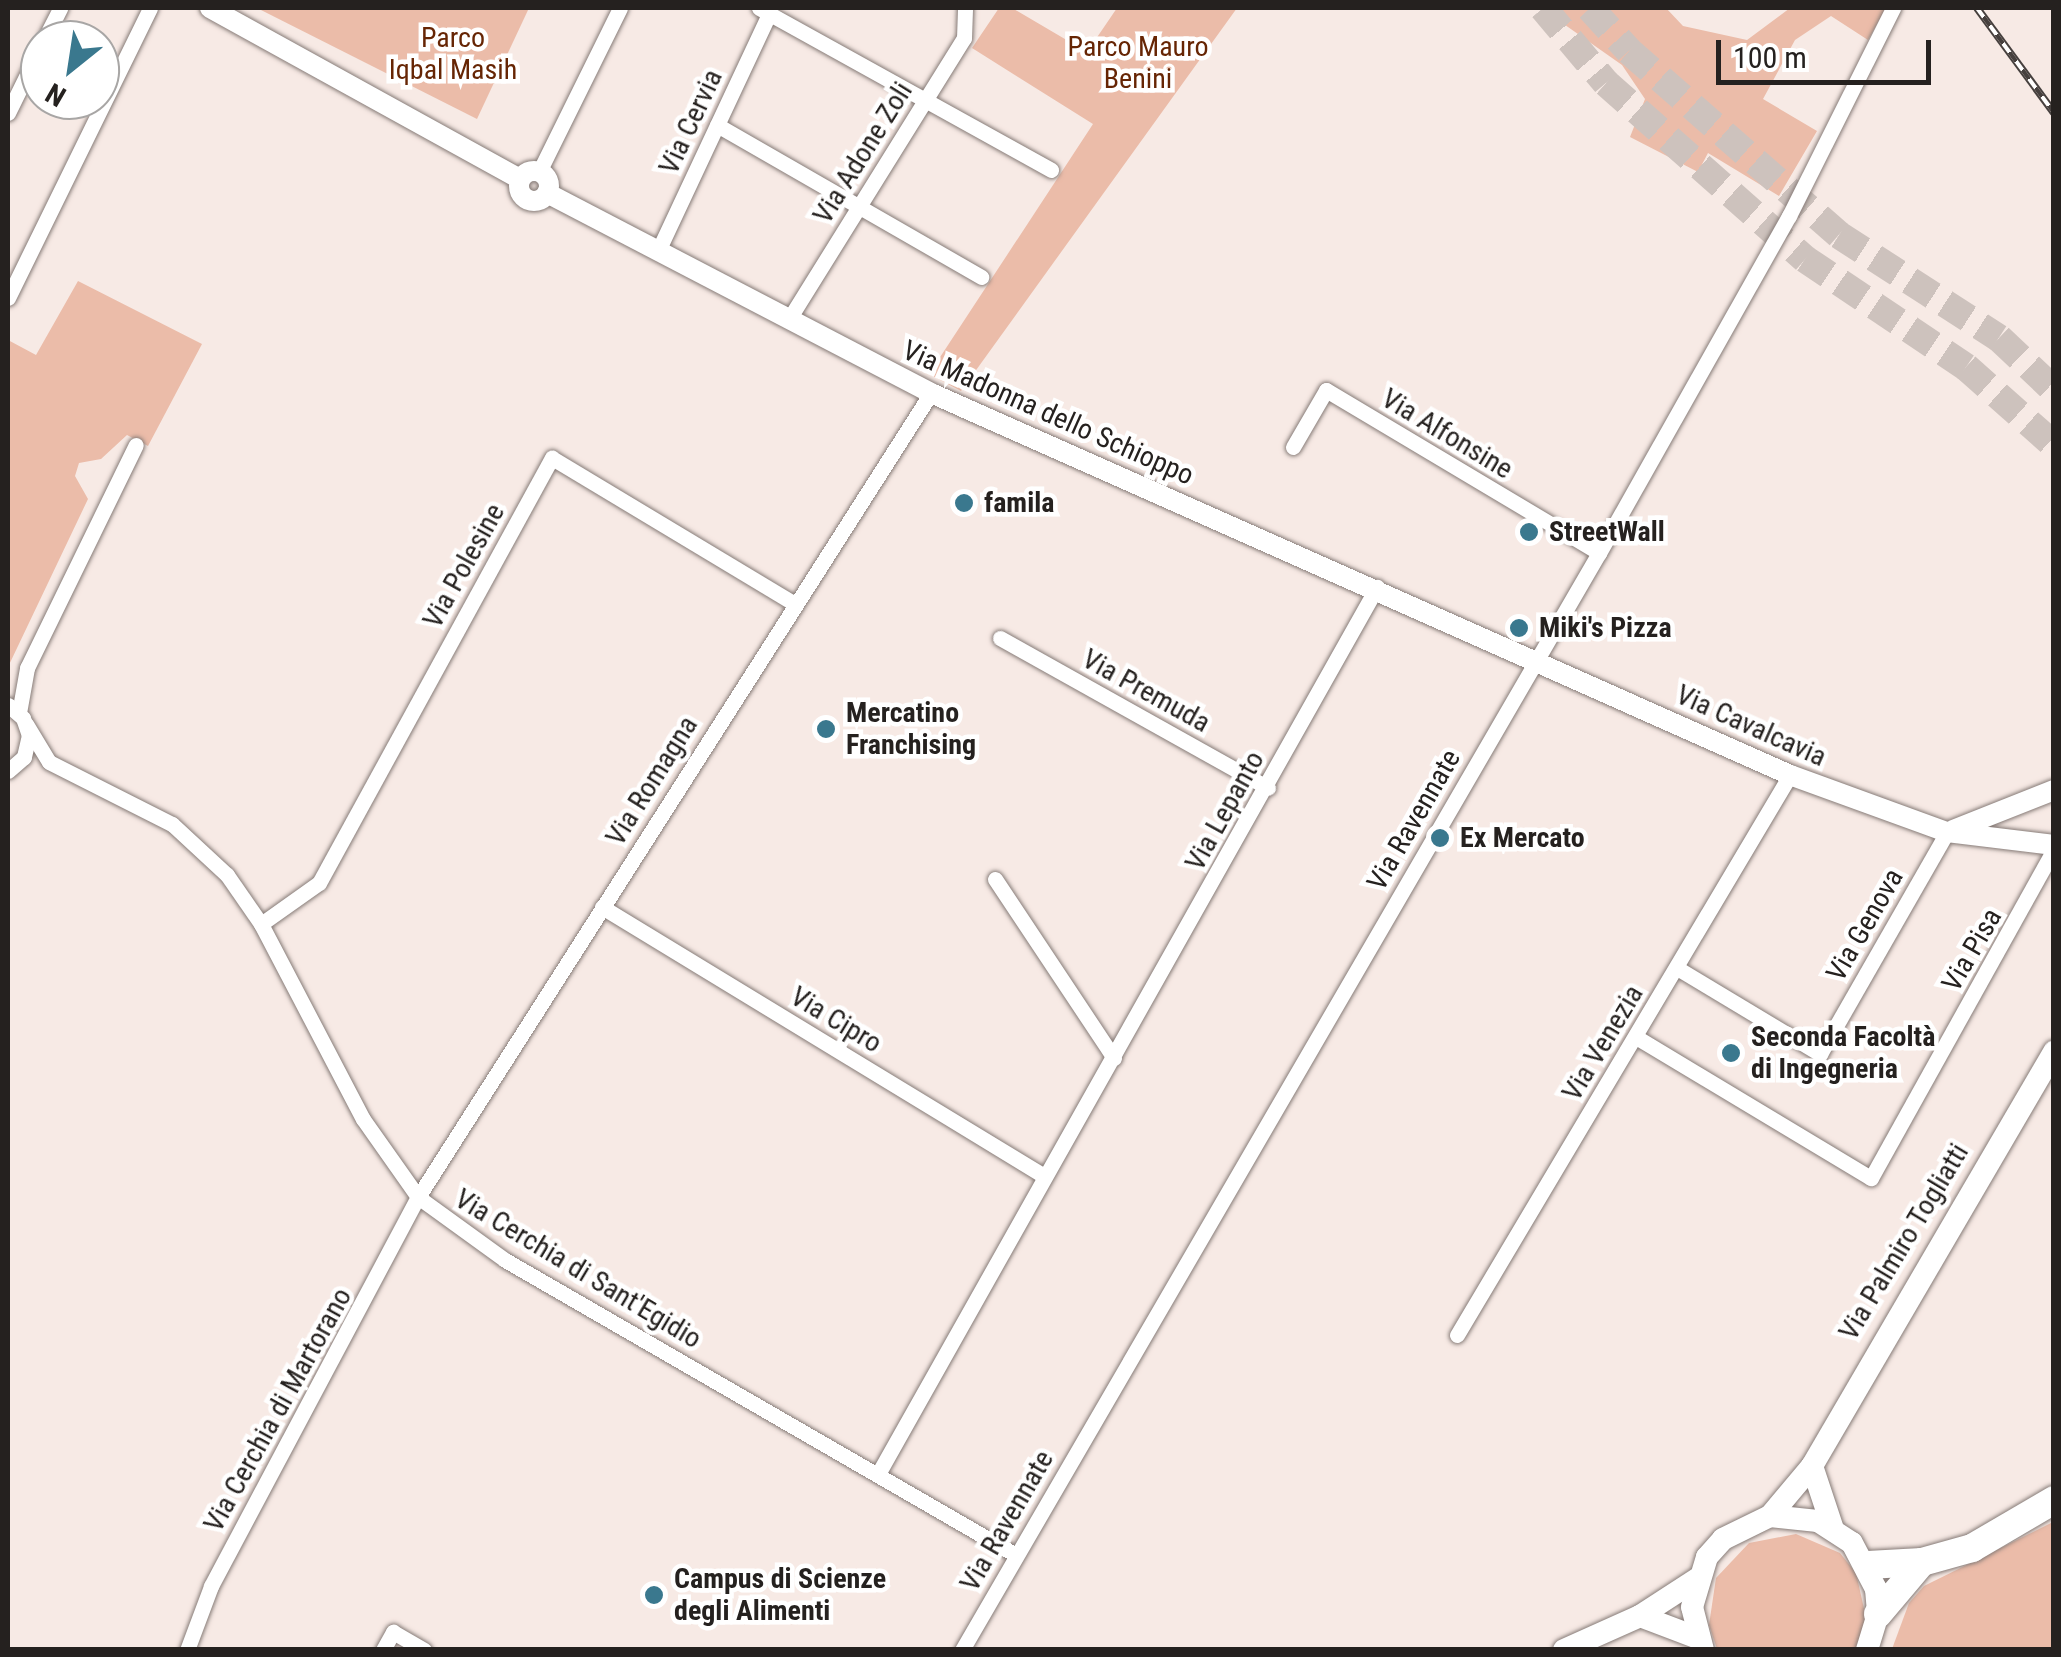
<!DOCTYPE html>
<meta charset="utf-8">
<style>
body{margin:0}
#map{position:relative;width:2061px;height:1657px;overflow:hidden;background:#f7eae5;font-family:"Roboto Condensed",sans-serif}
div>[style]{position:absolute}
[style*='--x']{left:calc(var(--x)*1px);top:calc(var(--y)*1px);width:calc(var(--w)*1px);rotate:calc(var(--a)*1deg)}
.green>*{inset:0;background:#ebbca9}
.trunk-tunnel>*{height:28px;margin-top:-14px;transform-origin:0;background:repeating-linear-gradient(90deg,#cdc2bd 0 28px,transparent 0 42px)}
.roads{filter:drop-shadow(0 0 2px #867b77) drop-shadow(0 0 2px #867b77)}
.minor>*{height:15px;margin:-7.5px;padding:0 7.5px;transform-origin:7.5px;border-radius:7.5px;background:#fff}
.tertiary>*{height:20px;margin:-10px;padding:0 10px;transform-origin:10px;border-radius:10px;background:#fff}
.tertiary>.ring{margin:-10px;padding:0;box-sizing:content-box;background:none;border:20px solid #fff;border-radius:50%}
.secondary>*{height:22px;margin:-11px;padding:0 11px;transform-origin:11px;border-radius:11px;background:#fff}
.trunk>*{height:28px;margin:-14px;padding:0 14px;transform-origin:14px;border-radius:14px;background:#fff}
.rail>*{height:8px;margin-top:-4px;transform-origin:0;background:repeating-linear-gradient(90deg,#fff 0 11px,#46403e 0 22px);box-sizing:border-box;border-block:2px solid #46403e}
.dots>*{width:28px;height:28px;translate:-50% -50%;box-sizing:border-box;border:5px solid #fff;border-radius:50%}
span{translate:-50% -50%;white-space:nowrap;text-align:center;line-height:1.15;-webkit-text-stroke:9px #fff;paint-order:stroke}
.park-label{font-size:28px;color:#662504}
.street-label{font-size:28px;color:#25211f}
.poi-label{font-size:28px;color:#25211f;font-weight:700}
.left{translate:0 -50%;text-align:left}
.frame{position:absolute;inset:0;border:10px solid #25211f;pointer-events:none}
.north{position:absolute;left:20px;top:20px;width:100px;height:100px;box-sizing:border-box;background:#fff;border:2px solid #a8a6a5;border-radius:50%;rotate:210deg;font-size:28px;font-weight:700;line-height:40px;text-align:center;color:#25211f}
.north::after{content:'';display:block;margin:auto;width:35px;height:45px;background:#3a788e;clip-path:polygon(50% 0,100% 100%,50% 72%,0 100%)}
.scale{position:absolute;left:1716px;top:40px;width:215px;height:45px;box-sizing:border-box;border:5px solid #25211f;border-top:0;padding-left:12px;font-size:30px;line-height:35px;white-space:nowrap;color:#25211f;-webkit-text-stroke:8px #fff;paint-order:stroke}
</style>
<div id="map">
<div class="green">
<i style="clip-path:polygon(257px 8px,529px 8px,477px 119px)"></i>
<i style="clip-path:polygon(999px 8px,1012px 8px,1087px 52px,1117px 8px,1237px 8px,961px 391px,929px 374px,1093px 124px,972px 48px)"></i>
<i style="clip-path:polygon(1541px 8px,1666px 8px,1683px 26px,1747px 40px,1790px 8px,1886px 8px,1868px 40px,1831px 16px,1795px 40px,1763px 99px,1817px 131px,1779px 196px,1708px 153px,1698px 172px,1630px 137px,1645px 99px,1622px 65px)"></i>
<i style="clip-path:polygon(78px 281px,202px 344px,148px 446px,127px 435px,101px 459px,79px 463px,75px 476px,88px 499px,8px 667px,8px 340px,36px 355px)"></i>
<i style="clip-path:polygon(2053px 1522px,2053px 1649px,1892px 1649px,1909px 1603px,1924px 1586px)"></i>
<i style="clip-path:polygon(1796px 1534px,1840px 1553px,1856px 1573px,1867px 1622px,1858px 1649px,1717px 1649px,1709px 1625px,1716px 1578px,1749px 1543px)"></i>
</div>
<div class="trunk-tunnel">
<i style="--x:1543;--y:8;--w:98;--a:50"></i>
<i style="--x:1606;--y:83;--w:266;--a:41.5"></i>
<i style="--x:1805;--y:259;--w:194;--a:33.9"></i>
<i style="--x:1966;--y:367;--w:118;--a:41.6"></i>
<i style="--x:1590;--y:8;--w:58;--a:47.8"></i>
<i style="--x:1629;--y:51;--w:279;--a:41.2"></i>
<i style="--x:1839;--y:235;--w:190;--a:32.8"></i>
<i style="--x:1999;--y:338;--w:76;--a:43.4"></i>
</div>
<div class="roads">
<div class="minor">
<i style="--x:759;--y:8;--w:334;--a:29"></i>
<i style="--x:44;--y:40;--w:36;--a:-63"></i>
<i style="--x:8;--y:113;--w:72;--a:-63.8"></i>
<i style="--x:717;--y:125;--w:305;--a:29.9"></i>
<i style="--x:539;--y:172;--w:183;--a:-63.7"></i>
<i style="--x:658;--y:251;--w:262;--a:-64.9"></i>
<i style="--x:8;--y:298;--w:323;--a:-63.9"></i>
<i style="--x:789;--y:319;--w:331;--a:-58.1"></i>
<i style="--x:964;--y:38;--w:30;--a:-88"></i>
<i style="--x:1293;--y:447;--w:66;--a:-59.9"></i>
<i style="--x:1326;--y:390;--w:318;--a:30.8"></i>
<i style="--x:1000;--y:638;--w:307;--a:29.2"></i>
<i style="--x:8;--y:705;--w:20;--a:41"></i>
<i style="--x:23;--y:718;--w:18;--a:71"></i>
<i style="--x:29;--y:735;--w:23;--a:103"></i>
<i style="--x:24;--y:757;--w:21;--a:139"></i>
<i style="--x:19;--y:713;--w:46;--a:-79.9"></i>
<i style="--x:27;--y:668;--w:248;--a:-64"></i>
<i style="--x:26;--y:724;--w:44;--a:58.8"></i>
<i style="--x:49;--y:762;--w:138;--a:26.8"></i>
<i style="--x:172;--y:824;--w:75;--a:42.8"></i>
<i style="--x:227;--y:875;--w:60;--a:55.2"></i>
<i style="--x:261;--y:924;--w:220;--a:62.4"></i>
<i style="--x:363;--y:1119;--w:95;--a:54.8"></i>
<i style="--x:418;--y:1197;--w:107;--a:35.9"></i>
<i style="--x:505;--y:1260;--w:590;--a:30"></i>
<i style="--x:995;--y:879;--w:215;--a:56.4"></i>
<i style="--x:602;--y:907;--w:517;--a:31.32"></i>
<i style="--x:261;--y:924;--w:71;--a:-35.3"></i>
<i style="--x:319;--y:883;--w:485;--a:-61.3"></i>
<i style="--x:552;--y:458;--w:281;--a:31"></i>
<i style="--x:1677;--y:968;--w:167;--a:31"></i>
<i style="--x:1820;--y:1054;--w:256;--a:-60.2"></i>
<i style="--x:1636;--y:1037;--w:274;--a:31"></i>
<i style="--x:1871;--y:1178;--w:376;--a:-60.9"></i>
<i style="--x:1457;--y:1335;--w:652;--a:-59.26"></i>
<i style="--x:878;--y:1474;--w:1018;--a:-60.64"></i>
<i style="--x:187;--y:1650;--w:68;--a:-69.4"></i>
<i style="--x:211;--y:1586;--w:441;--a:-62"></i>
<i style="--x:418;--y:1197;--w:954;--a:-57.46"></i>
<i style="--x:383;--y:1650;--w:21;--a:-61"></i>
<i style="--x:393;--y:1632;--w:36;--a:30"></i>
<i style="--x:962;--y:1650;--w:1269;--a:-59.86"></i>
<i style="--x:1599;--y:553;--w:387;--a:-60.6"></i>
<i style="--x:1789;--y:216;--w:233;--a:-63.4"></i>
</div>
<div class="tertiary">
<i style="--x:210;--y:8;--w:354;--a:28.9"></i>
<i class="ring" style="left:519px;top:171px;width:10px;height:10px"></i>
<i style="--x:547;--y:193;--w:433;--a:27.5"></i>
<i style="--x:931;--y:393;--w:940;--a:23.97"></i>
<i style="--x:1790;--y:775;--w:167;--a:20"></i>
<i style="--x:1947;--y:832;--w:108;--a:6.9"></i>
<i style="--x:1953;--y:830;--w:109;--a:-21.6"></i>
</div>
<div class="secondary">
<i style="--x:1812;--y:1466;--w:66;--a:71.6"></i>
<i style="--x:1770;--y:1516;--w:65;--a:-50"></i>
<i style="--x:1812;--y:1466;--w:480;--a:-59.7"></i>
<i style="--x:1640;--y:1616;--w:62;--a:20.8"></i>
<i style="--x:1564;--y:1650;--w:83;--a:-24.1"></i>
<i style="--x:1640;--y:1616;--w:68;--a:-33"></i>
<i style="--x:1703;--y:1650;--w:44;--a:-104.3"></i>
<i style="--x:1692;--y:1607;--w:52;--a:-73.3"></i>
<i style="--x:1707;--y:1557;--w:24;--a:-48"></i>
<i style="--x:1723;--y:1539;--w:52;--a:-26.1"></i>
<i style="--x:1770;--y:1516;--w:48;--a:5.9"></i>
<i style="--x:1818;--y:1521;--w:40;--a:32.9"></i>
<i style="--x:1852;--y:1543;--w:52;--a:62.4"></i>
<i style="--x:1876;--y:1589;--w:25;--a:85"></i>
<i style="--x:1878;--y:1614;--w:38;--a:107"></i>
</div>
<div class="trunk">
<i style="--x:1868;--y:1565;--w:54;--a:-3.2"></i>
<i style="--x:1922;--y:1562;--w:52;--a:-15.6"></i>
<i style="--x:1972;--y:1548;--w:95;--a:-30.3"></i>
<i style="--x:1878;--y:1614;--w:68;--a:-49.8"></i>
</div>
</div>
<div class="rail">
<i style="--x:1977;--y:8;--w:130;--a:53.7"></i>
</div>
<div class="dots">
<i style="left:964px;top:503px;background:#3a788e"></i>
<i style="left:1529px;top:532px;background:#3a788e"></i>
<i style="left:1519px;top:628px;background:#3a788e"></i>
<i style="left:826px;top:729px;background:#3a788e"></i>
<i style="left:1440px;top:838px;background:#3a788e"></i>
<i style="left:1731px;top:1053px;background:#3a788e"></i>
<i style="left:654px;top:1595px;background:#3a788e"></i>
</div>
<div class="park-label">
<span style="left:453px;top:54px">Parco<br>Iqbal Masih</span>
<span style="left:1138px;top:63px">Parco Mauro<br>Benini</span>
</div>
<div class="street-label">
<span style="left:691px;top:122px;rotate:-65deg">Via Cervia</span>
<span style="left:863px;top:153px;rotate:-58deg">Via Adone Zoli</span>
<span style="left:1048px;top:413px;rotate:24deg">Via Madonna dello Schioppo</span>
<span style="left:1447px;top:434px;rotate:31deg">Via Alfonsine</span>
<span style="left:464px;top:566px;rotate:-61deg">Via Polesine</span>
<span style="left:1146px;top:691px;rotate:29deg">Via Premuda</span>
<span style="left:1751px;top:726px;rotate:24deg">Via Cavalcavia</span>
<span style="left:652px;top:781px;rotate:-58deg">Via Romagna</span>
<span style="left:1225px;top:811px;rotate:-61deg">Via Lepanto</span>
<span style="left:1414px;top:820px;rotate:-60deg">Via Ravennate</span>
<span style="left:1865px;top:925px;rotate:-60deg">Via Genova</span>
<span style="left:1972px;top:950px;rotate:-60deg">Via Pisa</span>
<span style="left:836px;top:1020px;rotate:31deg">Via Cipro</span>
<span style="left:1603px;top:1043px;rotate:-59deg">Via Venezia</span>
<span style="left:1904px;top:1242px;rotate:-59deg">Via Palmiro Togliatti</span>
<span style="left:578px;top:1269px;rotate:31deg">Via Cerchia di Sant'Egidio</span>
<span style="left:278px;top:1410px;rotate:-61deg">Via Cerchia di Martorano</span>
<span style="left:1007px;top:1521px;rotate:-60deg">Via Ravennate</span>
</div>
<div class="poi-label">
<span class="left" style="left:984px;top:503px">famila</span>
<span class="left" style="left:1549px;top:532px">StreetWall</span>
<span class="left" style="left:1539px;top:628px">Miki's Pizza</span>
<span class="left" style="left:846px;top:729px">Mercatino<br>Franchising</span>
<span class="left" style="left:1460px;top:838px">Ex Mercato</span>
<span class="left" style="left:1751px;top:1053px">Seconda Facoltà<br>di Ingegneria</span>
<span class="left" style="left:674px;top:1595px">Campus di Scienze<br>degli Alimenti</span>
</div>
<div class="frame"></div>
<div class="north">N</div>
<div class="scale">100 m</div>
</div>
